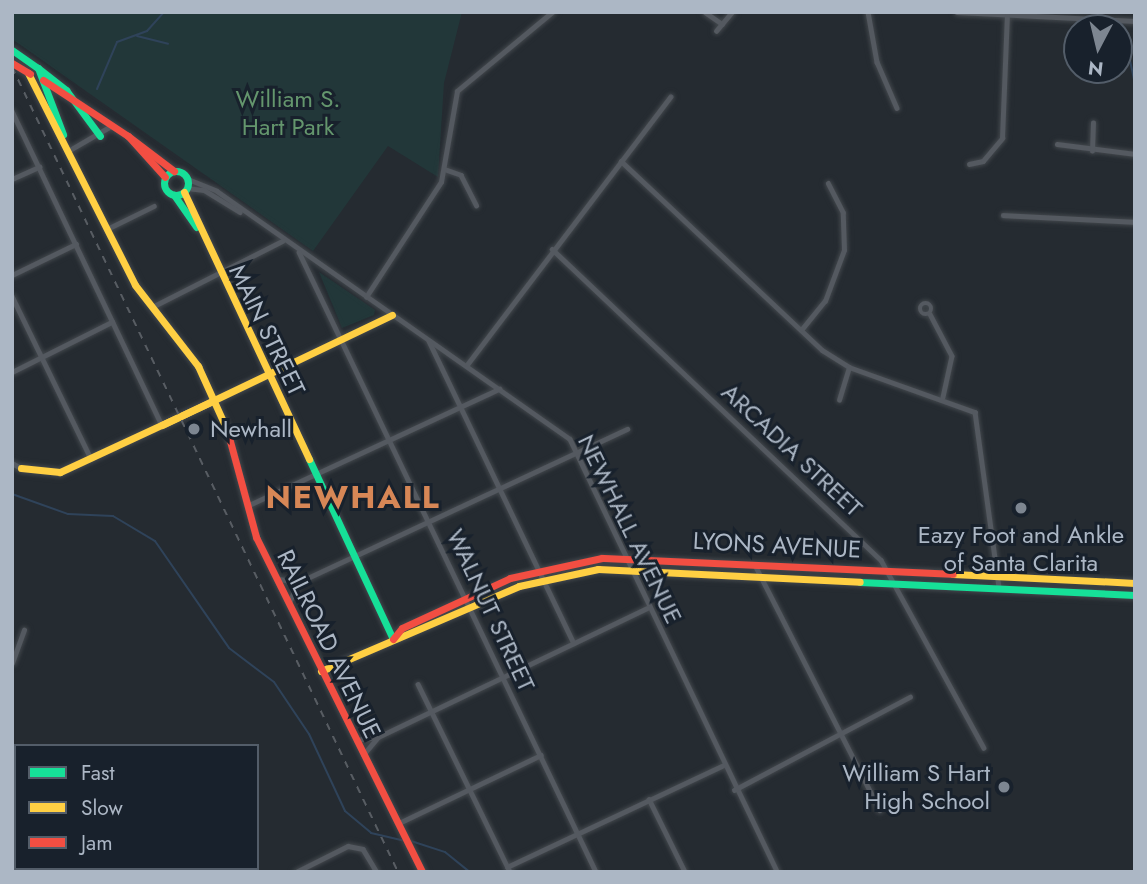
<!DOCTYPE html>
<style>
body{margin:0}
#map{position:relative;width:1147px;height:884px;overflow:hidden;background:#252b31;font-family:Jost,sans-serif}
div>[style]{position:absolute}
[style*='--x']{left:calc(var(--x)*1px);top:calc(var(--y)*1px);width:calc(var(--w)*1px);rotate:calc(var(--a)*1deg)}
.green>*{inset:0;background:#223739}
.stream>*{height:2px;margin:-1px;padding:0 1px;transform-origin:1px;border-radius:1px;background:#2f435a}
.roads{filter:drop-shadow(0 0 2px #42474c) drop-shadow(0 0 2px #42474c)}
.street>*{height:4.5px;margin:-2.25px;padding:0 2.25px;transform-origin:2.25px;border-radius:2.25px;background:#545960}
.street>.ring{margin:-2.25px;padding:0;box-sizing:content-box;background:none;border:4.5px solid #545960;border-radius:50%}
.fast>*{height:7px;margin:-3.5px;padding:0 3.5px;transform-origin:3.5px;border-radius:3.5px;background:#16e098}
.fast>.ring{margin:-3.5px;padding:0;box-sizing:content-box;background:none;border:7px solid #16e098;border-radius:50%}
.slow>*{height:7px;margin:-3.5px;padding:0 3.5px;transform-origin:3.5px;border-radius:3.5px;background:#ffcf43}
.jam>*{height:7px;margin:-3.5px;padding:0 3.5px;transform-origin:3.5px;border-radius:3.5px;background:#f24e42}
.rail>*{height:2px;margin-top:-1px;transform-origin:0;background:repeating-linear-gradient(90deg,#585d63 0 7px,transparent 0 14px)}
.dots>*{width:19px;height:19px;translate:-50% -50%;box-sizing:border-box;border:4px solid #18212c;border-radius:50%}
span{translate:-50% -50%;white-space:nowrap;text-align:center;line-height:1.15;-webkit-text-stroke:6px #18212c;paint-order:stroke}
.park-label{font-size:24px;color:#64966d}
.street-label{font-size:24px;color:#acb7c5}
.poi-label{font-size:24px;color:#acb7c5}
.left{translate:0 -50%;text-align:left}
.right{translate:-100% -50%;text-align:right}
.district-label{font-size:32px;color:#d78756;font-weight:700;letter-spacing:2px}
.frame{position:absolute;inset:0;border:14px solid #acb7c5;pointer-events:none}
.legend{position:absolute;left:14px;top:744px;width:245px;height:126px;box-sizing:border-box;background:#18212c;border:2px solid #535d69;margin:0;padding:9px 12px;list-style:none;font-size:21px;color:#acb7c5}
.legend li{display:flex;align-items:center;gap:14px;height:35px}
.legend b{width:35px;border:2px solid #535d69}
.north{position:absolute;left:1063px;top:14px;width:70px;height:70px;box-sizing:border-box;background:#18212c;border:2px solid #535d69;border-radius:50%;rotate:187deg;font-size:19px;font-weight:700;line-height:28px;text-align:center;color:#acb7c5}
.north::after{content:'';display:block;margin:auto;width:24px;height:32px;background:#7d8691;clip-path:polygon(50% 0,100% 100%,50% 72%,0 100%)}
</style>
<div id="map">
<div class="green">
<i style="clip-path:polygon(12px 12px,462px 12px,444px 83px,438px 177px,388px 146px,313px 251px,12px 39px)"></i>
<i style="clip-path:polygon(319px 272px,375px 310px,374px 315px,342px 328px)"></i>
</div>
<div class="stream">
<i style="--x:1122;--y:23;--w:62;--a:78"></i>
<i style="--x:137;--y:36;--w:32;--a:14"></i>
<i style="--x:97;--y:89;--w:51;--a:-66.9"></i>
<i style="--x:117;--y:42;--w:32;--a:-20"></i>
<i style="--x:147;--y:31;--w:25;--a:-48"></i>
<i style="--x:12;--y:494;--w:59;--a:19.7"></i>
<i style="--x:68;--y:514;--w:45;--a:2.5"></i>
<i style="--x:113;--y:516;--w:49;--a:30.8"></i>
<i style="--x:155;--y:541;--w:130;--a:55.3"></i>
<i style="--x:229;--y:648;--w:56;--a:37.1"></i>
<i style="--x:274;--y:682;--w:63;--a:56.1"></i>
<i style="--x:309;--y:734;--w:85;--a:64.9"></i>
<i style="--x:345;--y:811;--w:34;--a:40"></i>
<i style="--x:371;--y:833;--w:32;--a:13"></i>
<i style="--x:411;--y:841;--w:36;--a:18"></i>
<i style="--x:445;--y:852;--w:32;--a:39"></i>
<i style="--x:57;--y:868;--w:5;--a:53"></i>
</div>
<div class="roads">
<div class="street">
<i style="--x:705;--y:12;--w:21;--a:35"></i>
<i style="--x:868;--y:12;--w:51;--a:79.8"></i>
<i style="--x:877;--y:62;--w:50;--a:66.5"></i>
<i style="--x:957;--y:12;--w:178;--a:2.9"></i>
<i style="--x:716;--y:31;--w:25;--a:-50"></i>
<i style="--x:12;--y:111;--w:348;--a:64.5"></i>
<i style="--x:1057;--y:144;--w:79;--a:7.3"></i>
<i style="--x:70;--y:150;--w:48;--a:-30.3"></i>
<i style="--x:1092;--y:151;--w:28;--a:-88"></i>
<i style="--x:621;--y:161;--w:276;--a:43.2"></i>
<i style="--x:822;--y:350;--w:32;--a:32"></i>
<i style="--x:849;--y:367;--w:134;--a:19.7"></i>
<i style="--x:975;--y:412;--w:177;--a:82.2"></i>
<i style="--x:969;--y:164;--w:14;--a:-12"></i>
<i style="--x:983;--y:161;--w:30;--a:-50"></i>
<i style="--x:1002;--y:138;--w:122;--a:-87.7"></i>
<i style="--x:444;--y:169;--w:18;--a:19"></i>
<i style="--x:461;--y:175;--w:34;--a:63"></i>
<i style="--x:12;--y:179;--w:30;--a:-24"></i>
<i style="--x:188;--y:179;--w:31;--a:22"></i>
<i style="--x:217;--y:191;--w:431;--a:35.1"></i>
<i style="--x:570;--y:439;--w:480;--a:64.4"></i>
<i style="--x:187;--y:188;--w:17;--a:7"></i>
<i style="--x:204;--y:190;--w:42;--a:31.4"></i>
<i style="--x:1003;--y:215;--w:132;--a:3"></i>
<i style="--x:107;--y:229;--w:52;--a:-26.1"></i>
<i style="--x:552;--y:249;--w:453;--a:43.4"></i>
<i style="--x:881;--y:560;--w:214;--a:61.3"></i>
<i style="--x:299;--y:252;--w:687;--a:64.4"></i>
<i style="--x:12;--y:275;--w:71;--a:-25.8"></i>
<i style="--x:12;--y:296;--w:181;--a:64.1"></i>
<i style="--x:366;--y:297;--w:137;--a:-56.9"></i>
<i style="--x:441;--y:182;--w:92;--a:-80"></i>
<i style="--x:457;--y:91;--w:124;--a:-39.7"></i>
<i class="ring" style="left:920px;top:303px;width:7.5px;height:7.5px"></i>
<i style="--x:152;--y:307;--w:146;--a:-26.9"></i>
<i style="--x:930;--y:314;--w:47;--a:62.4"></i>
<i style="--x:952;--y:356;--w:42;--a:102.4"></i>
<i style="--x:802;--y:329;--w:36;--a:-51"></i>
<i style="--x:825;--y:301;--w:54;--a:-69.6"></i>
<i style="--x:844;--y:250;--w:37;--a:-92"></i>
<i style="--x:843;--y:213;--w:33;--a:-117"></i>
<i style="--x:429;--y:341;--w:335;--a:64.4"></i>
<i style="--x:466;--y:366;--w:338;--a:-52.8"></i>
<i style="--x:12;--y:372;--w:112;--a:-26.6"></i>
<i style="--x:839;--y:400;--w:34;--a:-73"></i>
<i style="--x:12;--y:463;--w:10;--a:29"></i>
<i style="--x:249;--y:505;--w:276;--a:-24.9"></i>
<i style="--x:755;--y:565;--w:275;--a:63"></i>
<i style="--x:279;--y:579;--w:20;--a:9"></i>
<i style="--x:299;--y:582;--w:362;--a:-25"></i>
<i style="--x:289;--y:603;--w:22;--a:-66"></i>
<i style="--x:12;--y:663;--w:35;--a:-70"></i>
<i style="--x:418;--y:684;--w:209;--a:63.9"></i>
<i style="--x:356;--y:740;--w:22;--a:-8"></i>
<i style="--x:378;--y:737;--w:298;--a:-25.6"></i>
<i style="--x:363;--y:755;--w:23;--a:-50"></i>
<i style="--x:12;--y:777;--w:4;--a:14"></i>
<i style="--x:734;--y:790;--w:199;--a:-27.9"></i>
<i style="--x:649;--y:799;--w:81;--a:63.7"></i>
<i style="--x:399;--y:823;--w:157;--a:-25.6"></i>
<i style="--x:507;--y:867;--w:238;--a:-25.2"></i>
<i style="--x:237;--y:868;--w:9;--a:27"></i>
<i style="--x:296;--y:872;--w:58;--a:-26.6"></i>
<i style="--x:348;--y:846;--w:15;--a:11"></i>
<i style="--x:363;--y:849;--w:27;--a:59"></i>
</div>
<div class="fast">
<i style="--x:12;--y:50;--w:32;--a:35"></i>
<i style="--x:38;--y:68;--w:71;--a:69.3"></i>
<i style="--x:38;--y:68;--w:36;--a:38"></i>
<i style="--x:66;--y:90;--w:57;--a:53.5"></i>
<i class="ring" style="left:164px;top:171px;width:17px;height:17px"></i>
<i style="--x:174;--y:195;--w:39;--a:55"></i>
<i style="--x:309;--y:459;--w:199;--a:65"></i>
<i style="--x:860;--y:582;--w:275;--a:2.7"></i>
</div>
<div class="slow">
<i style="--x:28;--y:73;--w:237;--a:63.2"></i>
<i style="--x:135;--y:285;--w:103;--a:52.1"></i>
<i style="--x:198;--y:366;--w:70;--a:65.6"></i>
<i style="--x:184;--y:192;--w:295;--a:64.9"></i>
<i style="--x:162;--y:425;--w:255;--a:-25.6"></i>
<i style="--x:21;--y:468;--w:39;--a:6"></i>
<i style="--x:60;--y:472;--w:166;--a:-24.9"></i>
<i style="--x:953;--y:574;--w:182;--a:2.8"></i>
<i style="--x:321;--y:671;--w:215;--a:-23.2"></i>
<i style="--x:519;--y:586;--w:81;--a:-12.1"></i>
<i style="--x:598;--y:569;--w:262;--a:2.8"></i>
</div>
<div class="jam">
<i style="--x:12;--y:63;--w:21;--a:31"></i>
<i style="--x:43;--y:80;--w:102;--a:33.4"></i>
<i style="--x:128;--y:136;--w:55;--a:47.9"></i>
<i style="--x:128;--y:136;--w:58;--a:37.3"></i>
<i style="--x:227;--y:430;--w:111;--a:74.8"></i>
<i style="--x:256;--y:537;--w:374;--a:63.6"></i>
<i style="--x:393;--y:639;--w:14;--a:-51"></i>
<i style="--x:402;--y:628;--w:119;--a:-24.8"></i>
<i style="--x:510;--y:578;--w:94;--a:-12.3"></i>
<i style="--x:602;--y:558;--w:351;--a:2.6"></i>
</div>
</div>
<div class="rail">
<i style="--x:12;--y:67;--w:893;--a:64.38"></i>
</div>
<div class="dots">
<i style="left:194px;top:429px;background:#7d8691"></i>
<i style="left:1021px;top:508px;background:#7d8691"></i>
<i style="left:1004px;top:787px;background:#7d8691"></i>
</div>
<div class="park-label">
<span style="left:288px;top:113px">William S.<br>Hart Park</span>
</div>
<div class="street-label">
<span style="left:267px;top:330px;rotate:64deg">MAIN STREET</span>
<span style="left:792px;top:450px;rotate:43deg">ARCADIA STREET</span>
<span style="left:630px;top:529px;rotate:64deg">NEWHALL AVENUE</span>
<span style="left:777px;top:545px;rotate:3deg">LYONS AVENUE</span>
<span style="left:491px;top:610px;rotate:65deg">WALNUT STREET</span>
<span style="left:329px;top:644px;rotate:64deg">RAILROAD AVENUE</span>
</div>
<div class="poi-label">
<span class="left" style="left:210px;top:429px">Newhall</span>
<span style="left:1021px;top:549px">Eazy Foot and Ankle<br>of Santa Clarita</span>
<span class="right" style="left:990px;top:787px">William S Hart<br>High School</span>
</div>
<div class="district-label">
<span style="left:353px;top:497px">NEWHALL</span>
</div>
<div class="frame"></div>
<ul class="legend">
<li><b style="height:9px;background:#16e098"></b>Fast</li>
<li><b style="height:9px;background:#ffcf43"></b>Slow</li>
<li><b style="height:9px;background:#f24e42"></b>Jam</li>
</ul>
<div class="north">N</div>
</div>
